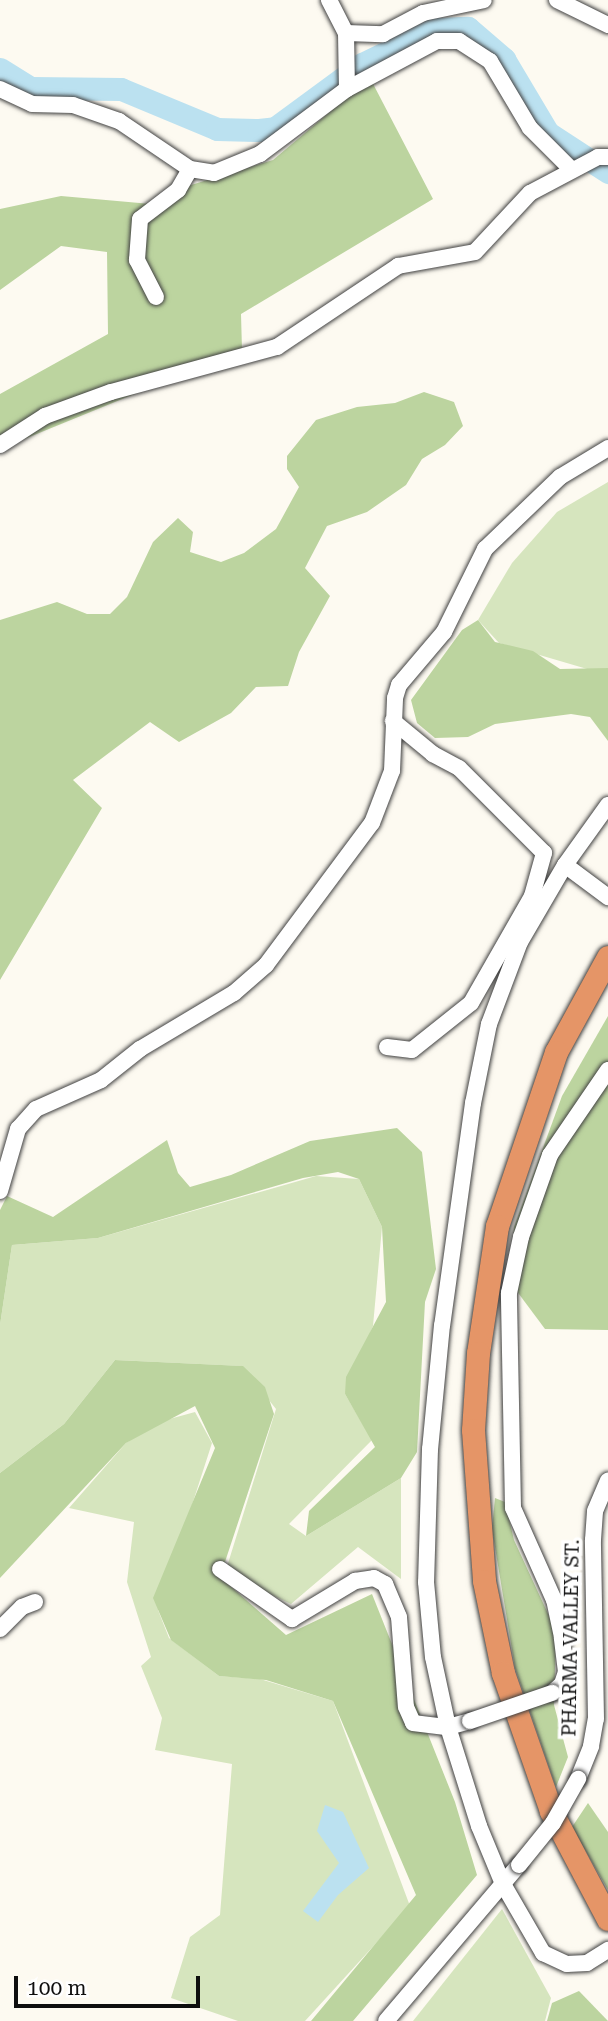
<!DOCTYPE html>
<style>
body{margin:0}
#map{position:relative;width:608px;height:2021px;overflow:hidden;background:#fdfaf1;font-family:"Roboto Serif",serif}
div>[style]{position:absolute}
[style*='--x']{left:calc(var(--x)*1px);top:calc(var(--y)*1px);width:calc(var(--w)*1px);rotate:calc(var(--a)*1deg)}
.green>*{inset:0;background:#d6e5be}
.forest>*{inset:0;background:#bcd49f}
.water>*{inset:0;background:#bbe1f0}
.river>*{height:23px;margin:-11.5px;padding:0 11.5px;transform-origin:11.5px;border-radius:11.5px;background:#bbe1f0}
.roads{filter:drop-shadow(0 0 2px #414141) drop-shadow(0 0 2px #414141)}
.minor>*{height:16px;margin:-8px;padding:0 8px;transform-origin:8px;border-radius:8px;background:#fff}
.highway>*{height:23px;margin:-11.5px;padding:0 11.5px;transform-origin:11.5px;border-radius:11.5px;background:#e59567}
.bridges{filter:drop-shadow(0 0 2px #414141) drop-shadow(0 0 2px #414141)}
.minor-bridge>*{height:16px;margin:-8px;padding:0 8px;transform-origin:8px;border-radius:8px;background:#fff}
span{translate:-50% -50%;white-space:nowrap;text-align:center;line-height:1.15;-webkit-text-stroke:7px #fff;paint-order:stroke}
.street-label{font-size:19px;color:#0e0e0e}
.scale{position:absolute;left:14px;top:1976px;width:186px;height:32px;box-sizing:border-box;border:4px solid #0e0e0e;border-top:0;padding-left:9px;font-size:21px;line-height:24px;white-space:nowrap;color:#0e0e0e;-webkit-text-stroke:5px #fff;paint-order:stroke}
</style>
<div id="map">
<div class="green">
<i style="clip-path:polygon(608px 482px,608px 668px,594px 671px,499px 643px,478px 620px,512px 563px,557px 512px)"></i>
<i style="clip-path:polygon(316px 1176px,359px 1179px,382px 1227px,373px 1326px,345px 1394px,372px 1440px,289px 1524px,306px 1536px,401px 1478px,401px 1579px,358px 1547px,291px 1604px,225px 1573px,276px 1409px,242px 1366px,115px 1360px,64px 1424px,0 1473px,0 1325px,12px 1245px,98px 1238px)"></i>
<i style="clip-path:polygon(195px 1412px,212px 1443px,158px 1610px,169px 1638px,219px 1676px,260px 1679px,333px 1701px,410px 1906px,305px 2021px,238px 2021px,171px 1998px,190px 1937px,220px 1915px,232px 1764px,155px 1750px,162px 1718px,141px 1666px,151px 1657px,127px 1582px,134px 1522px,69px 1508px,126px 1443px,155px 1423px)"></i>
<i style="clip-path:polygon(502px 1909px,551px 1998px,545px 2021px,413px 2021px)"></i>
</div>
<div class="forest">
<i style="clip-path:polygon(370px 78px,433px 199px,241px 314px,242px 350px,0 449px,0 394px,108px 334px,107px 252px,61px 246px,0 290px,0 209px,61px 196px,162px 205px,191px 185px,273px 160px)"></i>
<i style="clip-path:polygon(424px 392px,454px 402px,463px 426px,445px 445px,422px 459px,406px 485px,367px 512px,327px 526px,305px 568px,330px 596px,299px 652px,288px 686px,256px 687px,231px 713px,179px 742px,150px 722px,73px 780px,102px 808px,0 980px,0 620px,57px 602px,87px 614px,110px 614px,127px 597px,153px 542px,178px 518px,193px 532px,190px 552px,221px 562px,244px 553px,276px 529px,299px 487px,287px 469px,287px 456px,316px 420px,357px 407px,395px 403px)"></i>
<i style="clip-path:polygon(478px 620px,495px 642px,533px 651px,560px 669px,608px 668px,608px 741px,590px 717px,571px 714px,495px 724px,468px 737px,435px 738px,417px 723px,411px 700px,462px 630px)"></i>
<i style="clip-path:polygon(608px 1016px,608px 1330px,545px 1329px,510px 1282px,514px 1227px,562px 1096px)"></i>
<i style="clip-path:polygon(397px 1128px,422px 1152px,436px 1269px,425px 1302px,417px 1452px,401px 1478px,306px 1536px,309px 1511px,375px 1447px,345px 1394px,346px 1377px,386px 1302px,382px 1227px,359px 1179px,338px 1172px,303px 1178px,98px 1238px,12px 1245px,0 1325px,0 1210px,7px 1196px,53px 1217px,167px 1140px,178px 1173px,190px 1187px,231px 1175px,310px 1141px)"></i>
<i style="clip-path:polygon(115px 1360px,243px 1366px,265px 1387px,274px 1414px,220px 1577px,286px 1635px,372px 1594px,455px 1802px,477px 1875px,353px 2021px,311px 2021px,416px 1895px,333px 1701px,266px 1680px,219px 1676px,171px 1640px,153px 1598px,215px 1448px,195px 1406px,126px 1443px,0 1578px,0 1473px,64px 1424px)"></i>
<i style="clip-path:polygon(495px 1498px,505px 1502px,514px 1540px,556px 1631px,554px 1705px,568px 1757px,556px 1787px,515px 1668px,492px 1529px)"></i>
<i style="clip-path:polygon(588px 1803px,608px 1832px,608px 1890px,572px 1827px)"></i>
<i style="clip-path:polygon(579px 1991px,608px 2021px,547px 2021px,552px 2003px)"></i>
</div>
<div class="water">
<i style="clip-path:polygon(325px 1805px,343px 1812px,369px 1868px,338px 1895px,318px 1922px,303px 1911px,339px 1863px,317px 1831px)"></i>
</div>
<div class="river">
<i style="--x:0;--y:69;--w:36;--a:32"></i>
<i style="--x:31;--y:88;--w:90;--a:0.6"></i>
<i style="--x:121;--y:89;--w:104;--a:22.6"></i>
<i style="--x:217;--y:129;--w:42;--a:1.4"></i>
<i style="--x:259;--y:130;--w:16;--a:-7"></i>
<i style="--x:275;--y:128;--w:108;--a:-36.3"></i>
<i style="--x:362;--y:64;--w:80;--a:-25.9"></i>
<i style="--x:434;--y:29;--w:34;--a:-2"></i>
<i style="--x:468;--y:28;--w:48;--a:40.7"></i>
<i style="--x:504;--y:59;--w:86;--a:59.3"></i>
<i style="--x:548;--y:133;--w:72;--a:33"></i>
</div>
<div class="roads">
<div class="minor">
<i style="--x:329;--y:0;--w:37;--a:63"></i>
<i style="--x:346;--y:33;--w:56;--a:89"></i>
<i style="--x:557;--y:0;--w:57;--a:26.1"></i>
<i style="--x:346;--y:33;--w:37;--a:2"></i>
<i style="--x:383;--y:34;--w:45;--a:-27.7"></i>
<i style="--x:423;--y:13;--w:62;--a:-12"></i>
<i style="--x:0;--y:89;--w:35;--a:25"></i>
<i style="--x:32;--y:104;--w:41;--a:1.4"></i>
<i style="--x:73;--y:105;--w:49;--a:19.2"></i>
<i style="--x:119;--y:121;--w:86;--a:34.1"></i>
<i style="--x:190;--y:169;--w:24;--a:9"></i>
<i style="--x:214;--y:173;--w:50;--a:-22.4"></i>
<i style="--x:260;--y:154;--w:109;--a:-36.8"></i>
<i style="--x:347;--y:89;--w:102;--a:-28.1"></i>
<i style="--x:437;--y:41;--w:22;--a:0"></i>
<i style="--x:459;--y:41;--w:37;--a:33"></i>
<i style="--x:490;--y:61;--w:78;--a:59.2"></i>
<i style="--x:530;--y:128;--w:59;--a:45"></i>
<i style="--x:156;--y:297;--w:42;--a:-117.2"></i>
<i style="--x:137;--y:260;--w:41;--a:-85.8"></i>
<i style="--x:140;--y:219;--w:48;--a:-37.3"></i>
<i style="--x:178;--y:190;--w:24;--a:-60"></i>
<i style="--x:0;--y:445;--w:54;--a:-32.8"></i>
<i style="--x:45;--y:416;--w:70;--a:-20"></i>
<i style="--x:111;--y:392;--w:172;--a:-15.2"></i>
<i style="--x:277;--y:347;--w:146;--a:-33.8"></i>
<i style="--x:398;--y:266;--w:78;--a:-10.3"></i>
<i style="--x:475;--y:252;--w:81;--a:-47"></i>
<i style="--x:530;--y:193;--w:77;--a:-27.9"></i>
<i style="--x:598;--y:157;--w:10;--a:0"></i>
<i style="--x:608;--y:805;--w:74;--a:125.6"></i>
<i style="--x:565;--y:865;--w:89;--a:120.3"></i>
<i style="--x:520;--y:942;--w:88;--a:110.7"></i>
<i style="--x:489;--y:1024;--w:81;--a:101.4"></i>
<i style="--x:473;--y:1103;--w:224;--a:97.9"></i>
<i style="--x:442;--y:1325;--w:125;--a:95.5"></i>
<i style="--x:430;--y:1449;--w:133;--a:91.7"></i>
<i style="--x:426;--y:1582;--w:75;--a:84.7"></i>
<i style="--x:433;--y:1657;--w:72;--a:77.9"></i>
<i style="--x:448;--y:1727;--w:104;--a:72.6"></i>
<i style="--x:479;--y:1826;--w:63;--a:67.5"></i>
<i style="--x:503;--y:1884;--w:80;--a:59.9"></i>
<i style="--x:543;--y:1953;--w:26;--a:25"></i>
<i style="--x:567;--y:1964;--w:20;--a:-3"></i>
<i style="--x:587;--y:1963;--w:25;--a:-32"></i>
<i style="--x:565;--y:865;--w:54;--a:36.7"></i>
<i style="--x:387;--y:1047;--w:25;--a:7"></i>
<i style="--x:412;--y:1050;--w:75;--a:-38.5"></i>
<i style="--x:471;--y:1003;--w:123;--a:-60.3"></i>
<i style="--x:532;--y:896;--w:45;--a:-74.4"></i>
<i style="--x:544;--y:853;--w:120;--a:-135"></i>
<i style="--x:459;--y:768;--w:30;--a:-152"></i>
<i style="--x:433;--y:754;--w:52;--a:-140.5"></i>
<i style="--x:0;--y:1191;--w:65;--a:-73.8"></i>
<i style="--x:18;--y:1129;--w:27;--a:-48"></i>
<i style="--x:36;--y:1109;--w:71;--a:-24"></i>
<i style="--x:101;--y:1080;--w:50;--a:-38.5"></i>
<i style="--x:140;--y:1049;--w:109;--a:-30.8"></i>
<i style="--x:234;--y:993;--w:43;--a:-41.2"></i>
<i style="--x:266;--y:965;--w:177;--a:-53.3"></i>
<i style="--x:372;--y:823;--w:56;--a:-69"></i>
<i style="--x:392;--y:771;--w:73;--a:-87.6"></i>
<i style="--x:395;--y:698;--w:14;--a:-73"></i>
<i style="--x:399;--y:685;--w:70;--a:-49.7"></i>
<i style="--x:444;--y:632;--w:93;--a:-63.7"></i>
<i style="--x:485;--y:549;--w:104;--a:-43.8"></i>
<i style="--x:560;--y:477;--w:56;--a:-31.1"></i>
<i style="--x:220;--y:1569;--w:88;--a:34.8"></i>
<i style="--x:292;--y:1619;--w:74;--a:-31.1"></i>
<i style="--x:355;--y:1581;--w:19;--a:-9"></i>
<i style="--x:374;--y:1578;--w:13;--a:29"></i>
<i style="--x:385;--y:1584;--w:36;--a:67"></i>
<i style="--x:399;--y:1617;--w:90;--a:85.6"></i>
<i style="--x:406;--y:1707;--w:17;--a:66"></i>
<i style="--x:413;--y:1723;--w:35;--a:7"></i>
<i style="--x:448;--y:1727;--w:23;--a:-15"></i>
<i style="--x:0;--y:1629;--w:31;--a:-45"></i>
<i style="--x:22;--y:1607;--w:14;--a:-21"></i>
<i style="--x:552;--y:1693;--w:13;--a:-42"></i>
<i style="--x:562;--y:1684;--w:13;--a:-72"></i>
<i style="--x:566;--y:1672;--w:35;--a:-97"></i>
<i style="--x:562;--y:1637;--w:38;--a:-102"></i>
<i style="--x:554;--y:1600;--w:101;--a:-114"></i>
<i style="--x:513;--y:1508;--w:215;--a:-91.1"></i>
<i style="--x:509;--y:1293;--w:57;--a:-77.9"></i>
<i style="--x:521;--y:1237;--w:87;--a:-70.5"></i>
<i style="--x:550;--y:1155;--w:103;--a:-55.7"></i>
<i style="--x:578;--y:1779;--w:35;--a:-68"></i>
<i style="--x:591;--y:1746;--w:27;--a:-80"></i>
<i style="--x:596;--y:1719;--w:179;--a:-91"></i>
<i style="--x:593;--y:1540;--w:29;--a:-86"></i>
<i style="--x:595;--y:1511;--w:33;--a:-67"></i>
<i style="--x:386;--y:2021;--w:205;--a:-49.6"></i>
</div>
<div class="highway">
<i style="--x:608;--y:957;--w:108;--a:118.7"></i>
<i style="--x:556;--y:1052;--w:184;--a:108.7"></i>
<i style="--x:497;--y:1226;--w:128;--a:98.5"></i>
<i style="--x:478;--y:1353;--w:77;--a:93.7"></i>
<i style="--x:473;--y:1430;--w:151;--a:85.8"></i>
<i style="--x:484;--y:1581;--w:94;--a:78.3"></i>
<i style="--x:503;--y:1673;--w:146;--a:70.8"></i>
<i style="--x:551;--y:1811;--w:122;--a:62.2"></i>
</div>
</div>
<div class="bridges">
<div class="minor-bridge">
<i style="--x:470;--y:1721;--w:87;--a:-18.9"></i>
<i style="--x:519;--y:1865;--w:54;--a:-51"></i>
<i style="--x:553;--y:1823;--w:51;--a:-60.4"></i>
</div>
</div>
<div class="street-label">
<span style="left:571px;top:1638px;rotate:-89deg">PHARMA VALLEY ST.</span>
</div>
<div class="scale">100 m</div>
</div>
